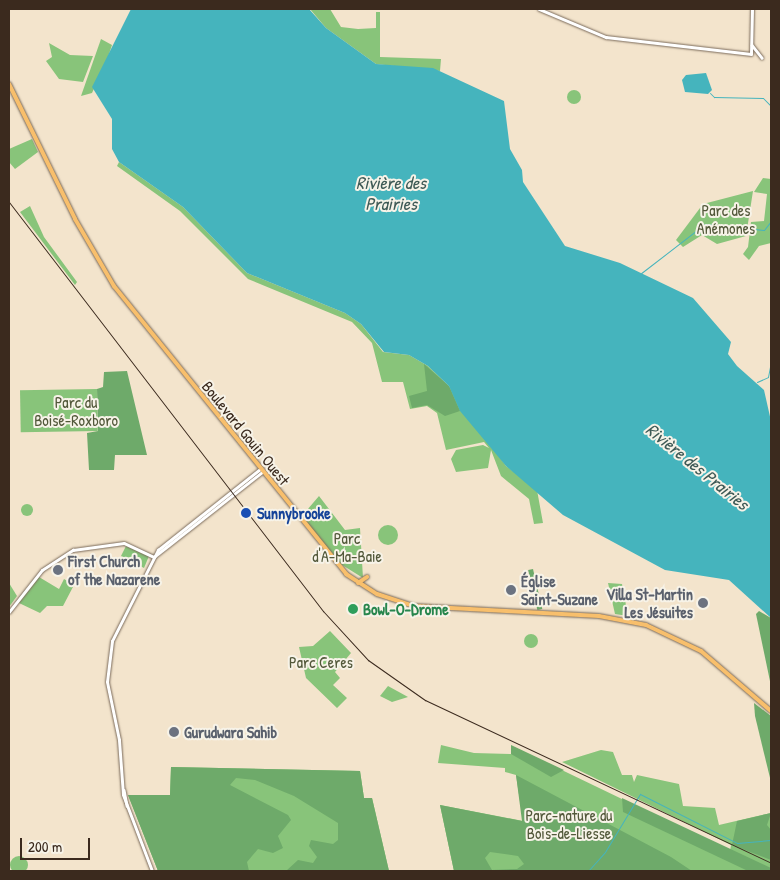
<!DOCTYPE html>
<meta charset="utf-8">
<style>
body{margin:0}
#map{position:relative;width:780px;height:880px;overflow:hidden;background:#f3e4cc;font-family:"Patrick Hand",sans-serif}
div>[style]{position:absolute}
[style*='--x']{left:calc(var(--x)*1px);top:calc(var(--y)*1px);width:calc(var(--w)*1px);rotate:calc(var(--a)*1deg)}
.green>*{inset:0;background:#88c47a;transform-origin:0 0}
.round{border-radius:50%}
.forest>*{inset:0;background:#6eaa6a;transform-origin:0 0}
.water>*{inset:0;background:#45b4bd}
.stream>*{height:1px;margin:-0.5px;padding:0 0.5px;transform-origin:0.5px;border-radius:0.5px;background:#45b4bd}
.roads{filter:drop-shadow(0 0 1px #7b6b5b) drop-shadow(0 0 1px #7b6b5b)}
.minor>*{height:2.5px;margin:-1.25px;padding:0 1.25px;transform-origin:1.25px;border-radius:1.25px;background:#fff}
.major>*{height:4px;margin:-2px;padding:0 2px;transform-origin:2px;border-radius:2px;background:#f8bf6c}
.tram>*{height:1px;margin:-0.5px;padding:0 0.5px;transform-origin:0.5px;border-radius:0.5px;background:#3b2a1e}
.dots>*{width:14px;height:14px;translate:-50% -50%;box-sizing:border-box;border:2px solid #f7f3e8;border-radius:50%}
span{translate:-50% -50%;white-space:nowrap;text-align:center;line-height:1.15;-webkit-text-stroke:4px #f7f3e8;paint-order:stroke}
.park-label{font-size:16px;color:#52583a}
.street-label{font-size:16px;color:#3b2a1e}
.transit-label{font-size:16px;color:#164399;font-weight:700}
.left{translate:0 -50%;text-align:left}
.worship-label{font-size:16px;color:#5b616d;font-weight:700}
.right{translate:-100% -50%;text-align:right}
.leisure-label{font-size:16px;color:#27864d;font-weight:700}
.water-label{font-size:18px;color:#3e5a56;font-style:italic}
.frame{position:absolute;inset:0;border:10px solid #3b2a1e;pointer-events:none}
.scale{position:absolute;left:20px;top:838px;width:70px;height:22px;box-sizing:border-box;border:2px solid #3b2a1e;border-top:0;padding-left:6px;font-size:15px;line-height:18px;white-space:nowrap;color:#3b2a1e;-webkit-text-stroke:4px #f7f3e8;paint-order:stroke}
</style>
<div id="map">
<div class="green">
<i style="clip-path:polygon(310px 9px,330px 9px,341px 27px,358px 29px,376px 28px,376px 12px,380px 12px,380px 57px,441px 59px,440px 71px,376px 64px,326px 28px)"></i>
<i style="clip-path:polygon(101px 39px,112px 45px,107px 60px,92px 93px,81px 96px)"></i>
<i style="clip-path:polygon(49px 43px,70px 55px,93px 56px,83px 82px,59px 79px,46px 61px,52px 57px)"></i>
<i class="round" style="left:567px;top:90px;width:14px;height:14px"></i>
<i style="clip-path:polygon(32px 139px,38px 152px,15px 169px,9px 162px,9px 149px)"></i>
<i style="clip-path:polygon(119px 162px,183px 207px,247px 273px,345px 313px,361px 324px,383px 352px,409px 355px,428px 366px,449px 386px,506px 466px,537px 490px,543px 523px,534px 524px,529px 499px,501px 476px,491px 450px,488px 468px,456px 472px,451px 459px,456px 450px,483px 445px,489px 448px,484px 442px,446px 450px,437px 413px,427px 406px,410px 409px,403px 382px,382px 382px,372px 343px,352px 322px,248px 279px,180px 211px,117px 166px)"></i>
<i style="clip-path:polygon(763px 178px,771px 179px,771px 243px,759px 246px,749px 260px,743px 254px,748px 247px,751px 222px,764px 221px,767px 194px,754px 192px)"></i>
<i style="clip-path:polygon(753px 191px,746px 236px,717px 244px,702px 235px,683px 247px,676px 240px,703px 204px)"></i>
<i style="clip-path:polygon(30px 206px,44px 237px,77px 282px,75px 285px,20px 212px)"></i>
<i style="left:97px;top:389px;width:42px;height:77px;rotate:89deg"></i>
<i style="clip-path:polygon(319px 496px,345px 530px,360px 528px,363px 578px,339px 563px,301px 517px)"></i>
<i class="round" style="left:21px;top:504px;width:12px;height:12px"></i>
<i class="round" style="left:378px;top:525px;width:20px;height:20px"></i>
<i style="clip-path:polygon(126px 546px,149px 556px,144px 568px,121px 556px)"></i>
<i style="clip-path:polygon(39px 577px,59px 589px,64px 579px,74px 585px,63px 606px,47px 606px,40px 613px,19px 603px)"></i>
<i style="clip-path:polygon(9px 583px,17px 596px,9px 607px)"></i>
<i style="clip-path:polygon(608px 583px,622px 584px,628px 616px,615px 614px)"></i>
<i style="clip-path:polygon(330px 631px,351px 653px,335px 672px,340px 678px,333px 685px,347px 698px,337px 708px,306px 678px,299px 647px,313px 646px)"></i>
<i class="round" style="left:524px;top:634px;width:14px;height:14px"></i>
<i style="clip-path:polygon(388px 686px,408px 697px,392px 702px,380px 696px)"></i>
<i style="clip-path:polygon(441px 745px,474px 753px,511px 754px,514px 747px,730px 851px,731px 845px,562px 762px,601px 750px,613px 752px,622px 775px,632px 775px,634px 782px,637px 775px,679px 784px,683px 806px,715px 808px,719px 825px,771px 813px,771px 871px,454px 871px,440px 805px,523px 821px,516px 775px,505px 772px,505px 768px,438px 763px)"></i>
<i style="clip-path:polygon(171px 767px,360px 771px,364px 798px,372px 798px,389px 871px,158px 871px,128px 795px,170px 795px)"></i>
<i class="round" style="left:10px;top:856px;width:18px;height:18px"></i>
</div>
<div class="forest">
<i style="clip-path:polygon(424px 364px,449px 386px,460px 411px,445px 416px,427px 405px,412px 408px,409px 396px,427px 391px)"></i>
<i style="clip-path:polygon(127px 371px,147px 455px,115px 455px,114px 470px,89px 470px,87px 433px,98px 431px,97px 389px,103px 387px,104px 372px)"></i>
<i style="left:533px;top:569px;width:41px;height:5px;rotate:77deg"></i>
<i style="clip-path:polygon(759px 611px,771px 618px,771px 686px,756px 614px)"></i>
<i style="clip-path:polygon(754px 703px,771px 716px,771px 782px,755px 716px)"></i>
<i style="clip-path:polygon(511px 745px,564px 770px,551px 777px,511px 754px)"></i>
<i style="clip-path:polygon(171px 767px,360px 771px,364px 798px,372px 798px,389px 871px,286px 871px,298px 860px,313px 863px,317px 857px,309px 846px,311px 840px,333px 844px,338px 840px,338px 823px,294px 796px,255px 780px,236px 778px,230px 785px,288px 815px,291px 820px,278px 836px,283px 848px,273px 853px,258px 849px,247px 862px,249px 871px,158px 871px,128px 795px,170px 795px)"></i>
<i style="clip-path:polygon(evenodd,516px 775px,671px 857px,692px 871px,454px 871px,440px 805px,522px 821px,516px 775px,490px 852px,518px 856px,524px 864px,517px 869px,492px 870px,485px 858px,490px 852px)"></i>
<i style="clip-path:polygon(622px 798px,771px 868px,771px 871px,748px 871px,623px 812px)"></i>
<i style="clip-path:polygon(771px 813px,767px 825px,771px 830px,771px 860px,732px 845px,737px 821px)"></i>
</div>
<div class="water">
<i style="clip-path:polygon(131px 9px,309px 9px,326px 28px,376px 64px,433px 68px,504px 101px,510px 149px,522px 170px,523px 182px,565px 246px,620px 263px,693px 298px,731px 342px,728px 354px,737px 366px,764px 390px,771px 421px,771px 618px,729px 580px,665px 570px,563px 515px,506px 466px,460px 411px,449px 386px,428px 366px,409px 355px,384px 352px,361px 324px,345px 313px,247px 273px,183px 207px,119px 162px,112px 149px,112px 119px,92px 87px)"></i>
<i style="clip-path:polygon(706px 73px,712px 90px,708px 94px,685px 92px,682px 80px,686px 75px)"></i>
</div>
<div class="stream">
<i style="--x:710;--y:93;--w:6;--a:45"></i>
<i style="--x:714;--y:97;--w:49;--a:1.2"></i>
<i style="--x:763;--y:98;--w:11;--a:45"></i>
<i style="--x:640;--y:274;--w:82;--a:-37.6"></i>
<i style="--x:705;--y:224;--w:59;--a:5.8"></i>
<i style="--x:764;--y:230;--w:11;--a:-52"></i>
<i style="--x:757;--y:382;--w:12;--a:-24"></i>
<i style="--x:768;--y:377;--w:16;--a:-79"></i>
<i style="--x:588;--y:871;--w:25;--a:-48"></i>
<i style="--x:605;--y:852;--w:68;--a:-58.9"></i>
<i style="--x:640;--y:794;--w:109;--a:26.8"></i>
<i style="--x:737;--y:843;--w:34;--a:-5"></i>
</div>
<div class="roads">
<div class="minor">
<i style="--x:539;--y:9;--w:73;--a:22.7"></i>
<i style="--x:606;--y:37;--w:146;--a:6.7"></i>
<i style="--x:751;--y:54;--w:45;--a:-88.7"></i>
<i style="--x:752;--y:45;--w:16;--a:52"></i>
<i style="--x:155;--y:556;--w:135;--a:-38.1"></i>
<i style="--x:9;--y:612;--w:53;--a:-51.8"></i>
<i style="--x:42;--y:570;--w:37;--a:-33"></i>
<i style="--x:73;--y:550;--w:51;--a:-7.8"></i>
<i style="--x:124;--y:543;--w:33;--a:25"></i>
<i style="--x:124;--y:790;--w:16;--a:79"></i>
<i style="--x:152;--y:871;--w:81;--a:-110.9"></i>
<i style="--x:123;--y:795;--w:55;--a:-94.2"></i>
<i style="--x:119;--y:740;--w:59;--a:-101.7"></i>
<i style="--x:107;--y:682;--w:41;--a:-83"></i>
<i style="--x:112;--y:641;--w:102;--a:-63.2"></i>
<i style="--x:158;--y:550;--w:129;--a:-38.4"></i>
</div>
<div class="major">
<i style="--x:9;--y:84;--w:150;--a:63.9"></i>
<i style="--x:75;--y:219;--w:78;--a:59.8"></i>
<i style="--x:114;--y:286;--w:370;--a:51.1"></i>
<i style="--x:346;--y:574;--w:37;--a:33"></i>
<i style="--x:377;--y:594;--w:39;--a:18"></i>
<i style="--x:414;--y:606;--w:185;--a:3.1"></i>
<i style="--x:599;--y:616;--w:48;--a:10.8"></i>
<i style="--x:646;--y:625;--w:61;--a:25.3"></i>
<i style="--x:701;--y:651;--w:92;--a:40.6"></i>
<i style="--x:358;--y:583;--w:11;--a:-34"></i>
</div>
</div>
<div class="tram">
<i style="--x:9;--y:202;--w:516;--a:52.49"></i>
<i style="--x:323;--y:611;--w:67;--a:47.4"></i>
<i style="--x:368;--y:660;--w:70;--a:35.1"></i>
<i style="--x:425;--y:700;--w:382;--a:25.2"></i>
</div>
<div class="dots">
<i style="left:246px;top:513px;background:#1a4fb4"></i>
<i style="left:58px;top:570px;background:#6b7280"></i>
<i style="left:511px;top:590px;background:#6b7280"></i>
<i style="left:703px;top:603px;background:#6b7280"></i>
<i style="left:353px;top:609px;background:#2e9e5b"></i>
<i style="left:174px;top:732px;background:#6b7280"></i>
</div>
<div class="park-label">
<span style="left:726px;top:219px">Parc des<br>Anémones</span>
<span style="left:76px;top:411px">Parc du<br>Boisé-Roxboro</span>
<span style="left:347px;top:547px">Parc<br>d'A-Ma-Baie</span>
<span style="left:321px;top:662px">Parc Ceres</span>
<span style="left:569px;top:824px">Parc-nature du<br>Bois-de-Liesse</span>
</div>
<div class="street-label">
<span style="left:246px;top:433px;rotate:51deg">Boulevard Gouin Ouest</span>
</div>
<div class="transit-label">
<span class="left" style="left:257px;top:513px">Sunnybrooke</span>
</div>
<div class="worship-label">
<span class="left" style="left:68px;top:570px">First Church<br>of the Nazarene</span>
<span class="left" style="left:521px;top:590px">Église<br>Saint-Suzane</span>
<span class="right" style="left:693px;top:603px">Villa St-Martin<br>Les Jésuites</span>
<span class="left" style="left:184px;top:732px">Gurudwara Sahib</span>
</div>
<div class="leisure-label">
<span class="left" style="left:363px;top:609px">Bowl-O-Drome</span>
</div>
<div class="water-label">
<span style="left:391px;top:194px">Rivière des<br>Prairies</span>
<span style="left:697px;top:467px;rotate:39deg">Rivière des Prairies</span>
</div>
<div class="frame"></div>
<div class="scale">200 m</div>
</div>
